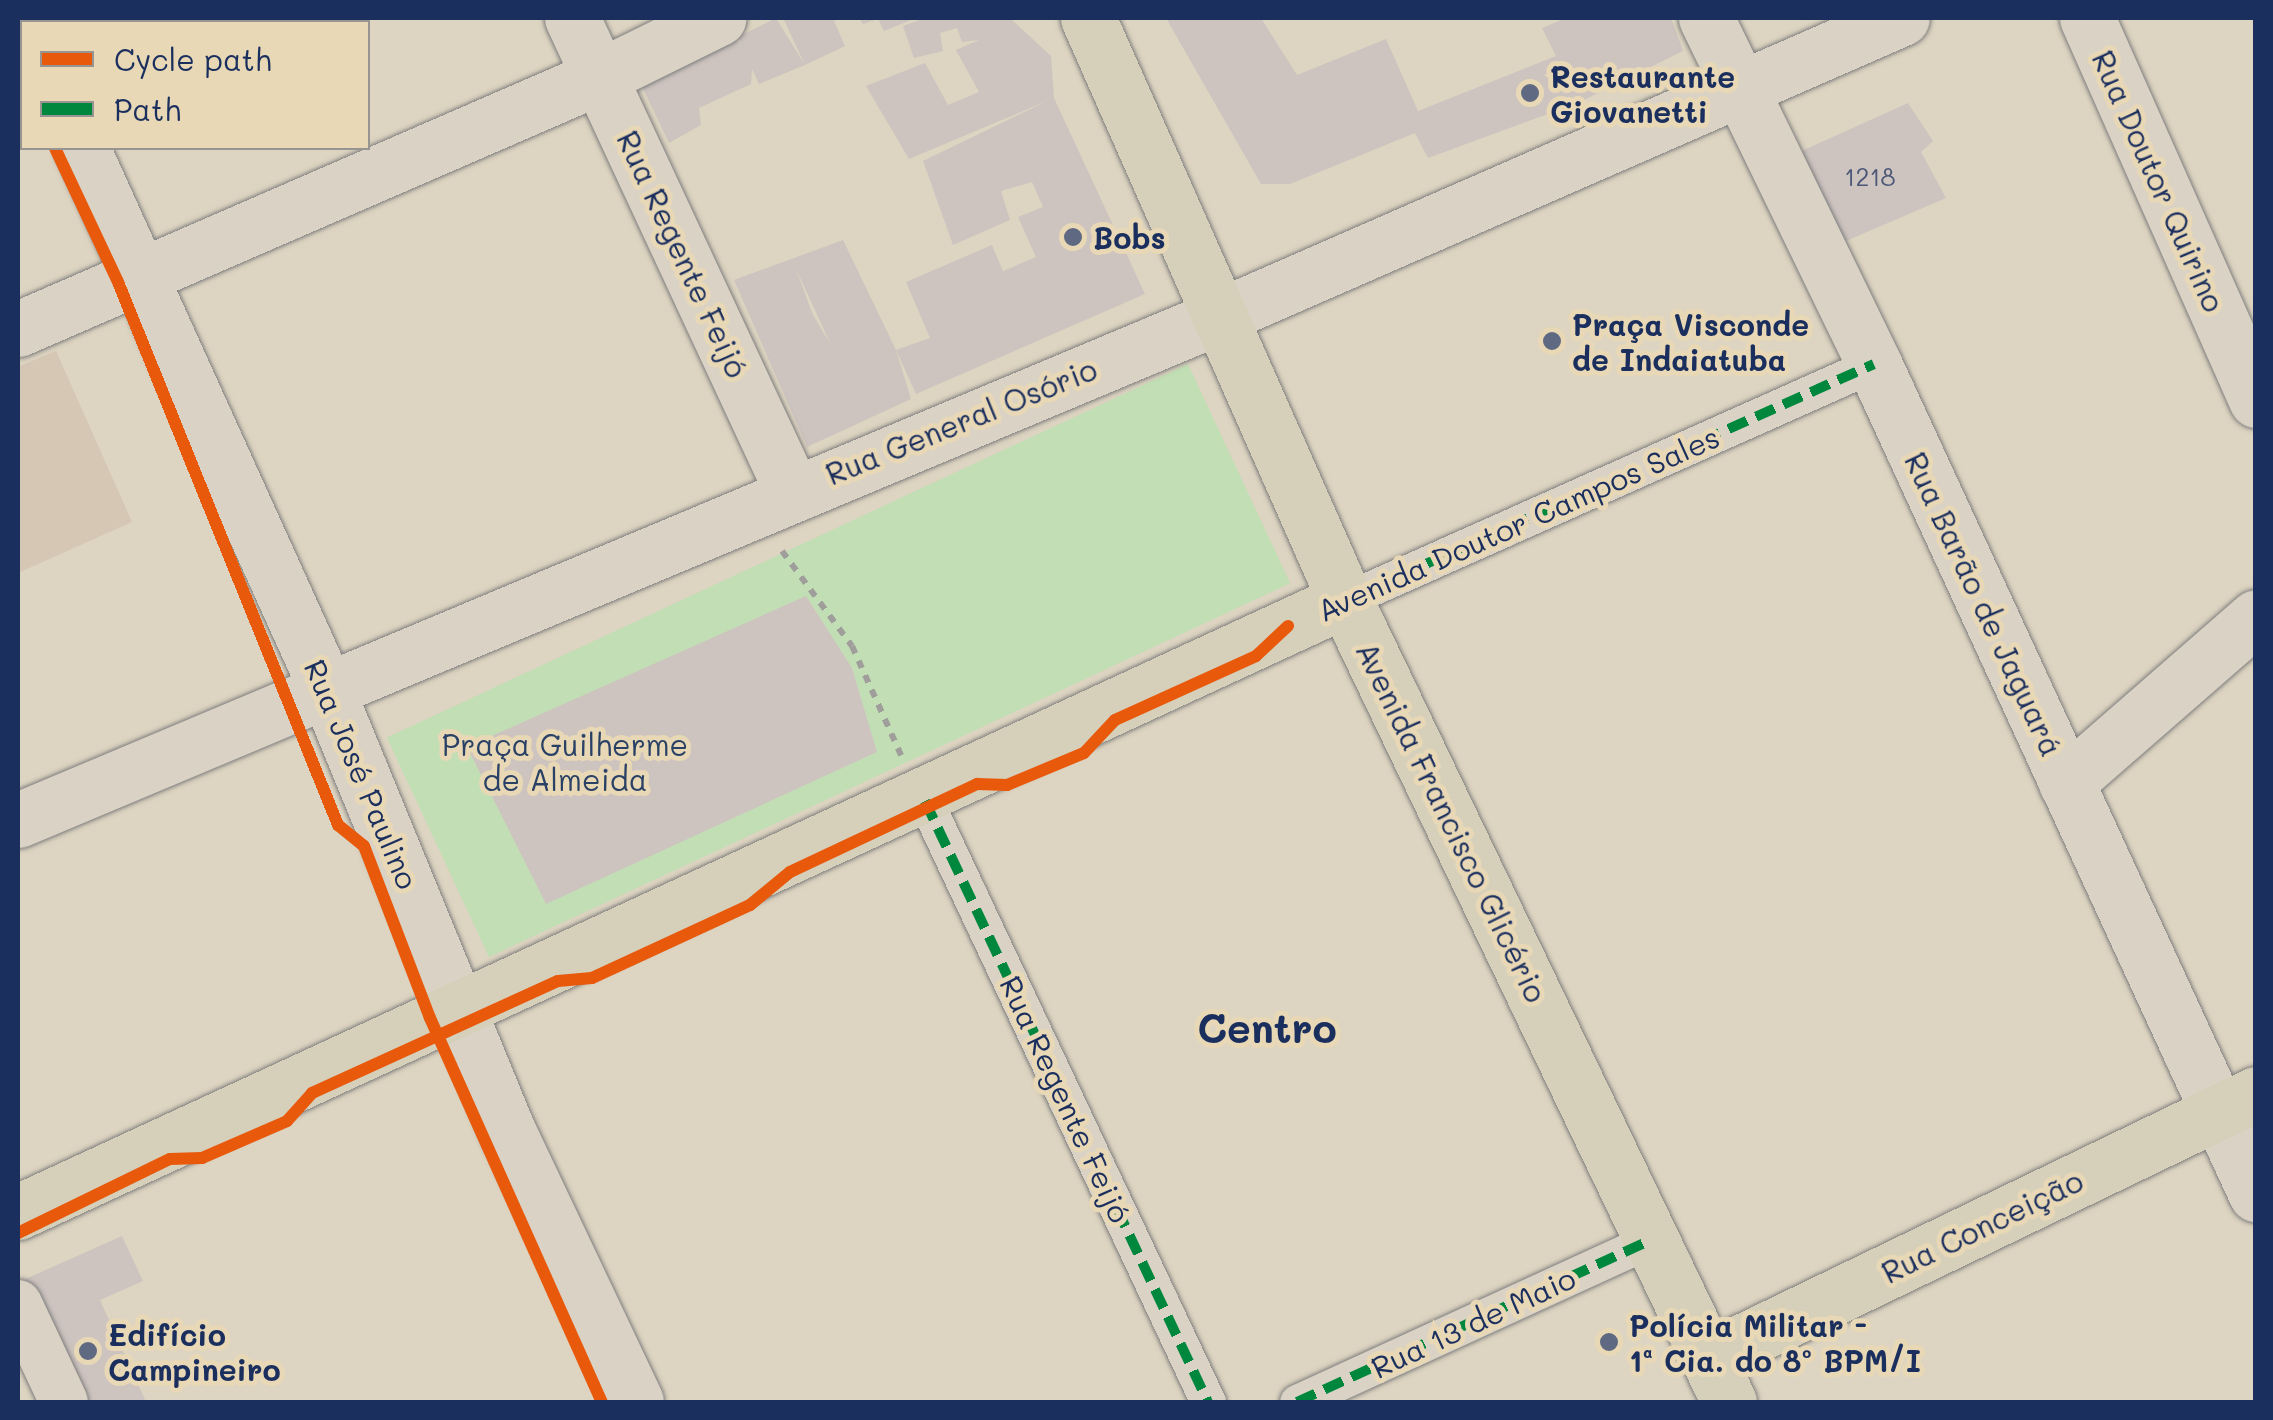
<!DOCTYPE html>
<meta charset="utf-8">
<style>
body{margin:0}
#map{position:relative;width:2273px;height:1420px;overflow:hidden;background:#ddd4c1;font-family:Mali,sans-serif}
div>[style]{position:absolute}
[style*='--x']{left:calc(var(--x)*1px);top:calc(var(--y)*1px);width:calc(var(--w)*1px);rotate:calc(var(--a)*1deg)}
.built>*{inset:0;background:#d6c6b4}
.green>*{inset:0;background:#c2deb5;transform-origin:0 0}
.building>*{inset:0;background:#cec4bf}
.path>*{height:6px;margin-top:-3px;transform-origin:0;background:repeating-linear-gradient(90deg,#a09e9b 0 8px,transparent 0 16px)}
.roads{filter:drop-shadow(0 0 2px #7e7e7e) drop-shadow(0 0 2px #7e7e7e)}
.pedestrian>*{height:35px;margin:-17.5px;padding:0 17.5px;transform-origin:17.5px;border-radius:17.5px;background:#d9d2c5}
.minor>*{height:48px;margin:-24px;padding:0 24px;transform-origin:24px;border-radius:24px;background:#d9d2c5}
.tertiary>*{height:55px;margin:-27.5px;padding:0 27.5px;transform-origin:27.5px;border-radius:27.5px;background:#d9d2c5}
.secondary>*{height:55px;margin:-27.5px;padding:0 27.5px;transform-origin:27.5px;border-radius:27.5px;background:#d9d2c5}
.primary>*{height:55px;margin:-27.5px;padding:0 27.5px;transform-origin:27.5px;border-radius:27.5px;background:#d6d0bb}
.quiet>*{height:10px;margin-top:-5px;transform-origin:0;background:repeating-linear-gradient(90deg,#00873e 0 20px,transparent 0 30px)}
.cycleway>*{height:12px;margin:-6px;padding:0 6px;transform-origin:6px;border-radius:6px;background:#e8590c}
.dots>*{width:28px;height:28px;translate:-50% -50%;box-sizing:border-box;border:5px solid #e9d8b5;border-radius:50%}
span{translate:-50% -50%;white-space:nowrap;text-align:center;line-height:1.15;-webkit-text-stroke:10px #e9d8b5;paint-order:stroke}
.number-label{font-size:25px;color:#4d5879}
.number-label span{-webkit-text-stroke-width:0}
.poi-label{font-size:30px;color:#1b2f5e;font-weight:700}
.left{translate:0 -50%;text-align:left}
.street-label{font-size:30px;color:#1b2f5e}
.park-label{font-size:30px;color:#2a4166}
.district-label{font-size:40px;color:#1b2f5e;font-weight:700}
.frame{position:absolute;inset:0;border:20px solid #1b2f5e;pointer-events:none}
.legend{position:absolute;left:20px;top:20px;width:350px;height:130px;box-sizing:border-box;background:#e9d8b5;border:2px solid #979492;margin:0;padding:12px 18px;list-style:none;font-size:30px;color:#1b2f5e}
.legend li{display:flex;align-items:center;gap:20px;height:50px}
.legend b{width:50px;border:2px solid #979492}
</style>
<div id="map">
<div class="built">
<i style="clip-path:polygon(56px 351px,132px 522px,18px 573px,18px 367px)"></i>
</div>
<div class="green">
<i style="left:1188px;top:364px;width:242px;height:884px;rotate:65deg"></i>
</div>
<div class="building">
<i style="clip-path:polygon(776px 18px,805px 65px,783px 18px,842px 18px,834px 21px,845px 46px,805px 65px,759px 84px,752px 69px,751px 84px,699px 108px,701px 125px,669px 143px,641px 84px,736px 40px,741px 44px,738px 37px)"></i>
<i style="clip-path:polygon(859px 18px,916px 18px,884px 31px,878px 19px,863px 24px)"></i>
<i style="clip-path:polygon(925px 18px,1010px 18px,1051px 56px,1054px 98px,1145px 294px,916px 394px,896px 350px,930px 338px,906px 282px,992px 245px,1003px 271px,1036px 257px,1018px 217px,1043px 207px,1032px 182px,1001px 191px,1010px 220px,953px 245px,923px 161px,1047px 101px,909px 159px,866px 86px,925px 63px,948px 105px,979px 92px,956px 50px,979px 40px,962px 42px,957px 28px,940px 33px,943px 51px,914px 58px,903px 26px)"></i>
<i style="clip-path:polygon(1166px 18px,1261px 18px,1297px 75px,1386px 39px,1418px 111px,1556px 56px,1542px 28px,1566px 18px,1671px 18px,1683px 51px,1578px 103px,1428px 158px,1415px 133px,1290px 184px,1261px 184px)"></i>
<i style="clip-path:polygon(1908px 103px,1933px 141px,1921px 152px,1946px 198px,1837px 245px,1795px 154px)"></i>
<i style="clip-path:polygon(evenodd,843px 240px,896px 350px,911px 399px,807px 447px,734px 280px,843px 240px,796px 269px,831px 345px,813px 315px,796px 269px)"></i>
<i style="clip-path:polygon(806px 596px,852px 668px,877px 752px,546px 904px,467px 747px)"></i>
<i style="clip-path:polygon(122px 1236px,143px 1281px,100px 1300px,146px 1402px,75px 1402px,21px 1281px)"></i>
</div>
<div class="path">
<i style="--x:782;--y:551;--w:118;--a:53.6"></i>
<i style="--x:852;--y:646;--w:120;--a:65.8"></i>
</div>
<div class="roads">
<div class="pedestrian">
<i style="--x:1345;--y:600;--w:579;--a:-24.04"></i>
<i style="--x:923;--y:796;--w:670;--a:64.81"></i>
<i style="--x:1297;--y:1402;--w:387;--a:-24.6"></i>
</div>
<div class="minor">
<i style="--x:18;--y:1304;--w:108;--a:64.9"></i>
</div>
<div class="tertiary">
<i style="--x:18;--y:329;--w:636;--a:-23.46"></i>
<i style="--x:601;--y:76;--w:131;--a:-26.2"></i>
<i style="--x:2066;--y:783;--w:252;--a:-41.1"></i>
<i style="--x:18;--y:820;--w:335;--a:-22.8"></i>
</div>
<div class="secondary">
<i style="--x:20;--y:18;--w:5;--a:68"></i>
<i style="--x:572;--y:18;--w:522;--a:65.06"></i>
<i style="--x:1706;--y:18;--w:385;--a:64.1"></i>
<i style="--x:1874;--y:364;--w:914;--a:65.29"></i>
<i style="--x:2087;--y:18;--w:418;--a:66.1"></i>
<i style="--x:82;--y:148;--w:595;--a:65.68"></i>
<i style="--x:327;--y:690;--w:479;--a:67.7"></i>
<i style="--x:509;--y:1133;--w:297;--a:64.7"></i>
<i style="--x:327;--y:690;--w:968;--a:-22.72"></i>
<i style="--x:1220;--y:316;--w:744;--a:-23.6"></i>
</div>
<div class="primary">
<i style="--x:1088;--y:18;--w:636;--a:66.17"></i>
<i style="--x:1345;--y:600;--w:889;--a:64.41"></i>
<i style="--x:18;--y:1212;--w:1461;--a:-24.76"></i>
<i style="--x:1708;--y:1358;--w:608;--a:-25.72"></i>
</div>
</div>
<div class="quiet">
<i style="--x:1345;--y:600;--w:579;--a:-24.04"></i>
<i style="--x:925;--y:801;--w:664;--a:64.79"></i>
<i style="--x:1297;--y:1402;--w:387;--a:-24.6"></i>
</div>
<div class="cycleway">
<i style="--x:55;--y:148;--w:148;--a:64.8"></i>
<i style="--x:118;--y:282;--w:586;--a:67.94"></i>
<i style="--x:338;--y:825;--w:33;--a:39"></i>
<i style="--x:364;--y:846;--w:184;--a:69"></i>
<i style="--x:430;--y:1018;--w:421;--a:65.9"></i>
<i style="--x:18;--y:1233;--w:169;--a:-26"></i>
<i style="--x:170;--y:1159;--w:32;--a:-2"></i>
<i style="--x:202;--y:1158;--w:93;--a:-23.5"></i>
<i style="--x:287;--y:1121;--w:38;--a:-48"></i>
<i style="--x:312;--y:1093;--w:270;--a:-24.5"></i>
<i style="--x:558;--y:981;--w:34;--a:-5"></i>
<i style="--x:592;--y:978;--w:174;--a:-24.8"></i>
<i style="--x:750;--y:905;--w:52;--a:-39.5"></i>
<i style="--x:790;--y:872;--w:207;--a:-25.2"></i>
<i style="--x:977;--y:784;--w:30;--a:2"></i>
<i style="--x:1007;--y:785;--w:83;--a:-22.6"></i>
<i style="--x:1084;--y:753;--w:45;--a:-46.8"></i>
<i style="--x:1115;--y:720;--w:155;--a:-24.4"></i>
<i style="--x:1256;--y:656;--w:44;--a:-43.2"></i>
</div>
<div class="dots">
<i style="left:1530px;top:93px;background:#5f6981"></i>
<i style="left:1073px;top:237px;background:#5f6981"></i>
<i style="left:1552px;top:341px;background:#5f6981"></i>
<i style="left:1609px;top:1342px;background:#5f6981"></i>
<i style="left:88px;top:1351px;background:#5f6981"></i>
</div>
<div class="number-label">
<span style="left:1870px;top:176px">1218</span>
</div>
<div class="poi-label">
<span class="left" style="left:1550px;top:93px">Restaurante<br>Giovanetti</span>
<span class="left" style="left:1093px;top:237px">Bobs</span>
<span class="left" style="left:1572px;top:341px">Praça Visconde<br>de Indaiatuba</span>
<span class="left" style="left:1629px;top:1342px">Polícia Militar -<br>1ª Cia. do 8º BPM/I</span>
<span class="left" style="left:108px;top:1351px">Edifício<br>Campineiro</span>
</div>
<div class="street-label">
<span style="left:2159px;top:181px;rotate:66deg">Rua Doutor Quirino</span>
<span style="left:683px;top:254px;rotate:65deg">Rua Regente Feijó</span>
<span style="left:961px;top:421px;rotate:-22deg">Rua General Osório</span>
<span style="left:1518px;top:523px;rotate:-24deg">Avenida Doutor Campos Sales</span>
<span style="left:1984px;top:604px;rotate:65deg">Rua Barão de Jaguará</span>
<span style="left:362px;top:774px;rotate:67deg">Rua José Paulino</span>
<span style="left:1452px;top:822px;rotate:64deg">Avenida Francisco Glicério</span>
<span style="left:1066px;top:1099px;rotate:65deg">Rua Regente Feijó</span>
<span style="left:1982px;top:1226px;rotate:-26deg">Rua Conceição</span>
<span style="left:1473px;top:1322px;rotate:-25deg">Rua 13 de Maio</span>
</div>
<div class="park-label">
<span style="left:565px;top:761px">Praça Guilherme<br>de Almeida</span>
</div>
<div class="district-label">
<span style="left:1267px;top:1027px">Centro</span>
</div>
<div class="frame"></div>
<ul class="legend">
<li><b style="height:12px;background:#e8590c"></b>Cycle path</li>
<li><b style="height:12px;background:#00873e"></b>Path</li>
</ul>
</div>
